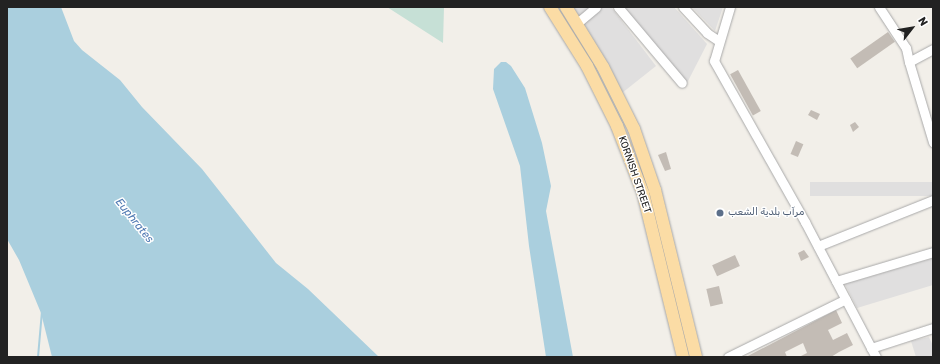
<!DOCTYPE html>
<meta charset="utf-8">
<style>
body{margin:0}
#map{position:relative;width:940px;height:364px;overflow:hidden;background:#f2efe9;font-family:Rubik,Vazirmatn,sans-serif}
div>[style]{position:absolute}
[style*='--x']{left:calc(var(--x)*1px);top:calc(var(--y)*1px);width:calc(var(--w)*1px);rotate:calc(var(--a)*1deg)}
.residential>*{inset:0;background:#e0dfdf;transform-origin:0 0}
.wetland>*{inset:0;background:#c6e0d6}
.water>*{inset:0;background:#aacfde}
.stream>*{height:2px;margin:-1px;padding:0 1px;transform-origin:1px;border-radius:1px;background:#aacfde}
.building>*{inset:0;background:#c3bcb5;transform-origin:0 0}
.roads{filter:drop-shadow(0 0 1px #a9a9a9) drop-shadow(0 0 1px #a9a9a9)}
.minor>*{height:9px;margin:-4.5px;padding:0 4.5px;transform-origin:4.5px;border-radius:4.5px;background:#fff}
.major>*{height:12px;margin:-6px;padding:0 6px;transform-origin:6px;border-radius:6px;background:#fbdca5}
.dots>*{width:11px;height:11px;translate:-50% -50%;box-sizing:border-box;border:2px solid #fff;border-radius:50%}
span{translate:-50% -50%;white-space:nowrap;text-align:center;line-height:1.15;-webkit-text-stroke:3px #fff;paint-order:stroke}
.street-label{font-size:10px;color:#222}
.service-label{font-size:10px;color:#4e5e75}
.left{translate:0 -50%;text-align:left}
.water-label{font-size:11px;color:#4e78b2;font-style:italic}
.frame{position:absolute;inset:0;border:8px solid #222;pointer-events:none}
.north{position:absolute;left:892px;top:8px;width:40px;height:40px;-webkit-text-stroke:3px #fff;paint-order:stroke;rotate:59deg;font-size:11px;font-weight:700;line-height:16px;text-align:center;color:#222}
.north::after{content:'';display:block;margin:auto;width:14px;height:18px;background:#222;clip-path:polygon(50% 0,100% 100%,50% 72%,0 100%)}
</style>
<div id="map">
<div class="residential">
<i style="clip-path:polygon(570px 7px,590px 7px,577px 18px)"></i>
<i style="clip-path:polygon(601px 7px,611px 7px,656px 66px,622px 93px,581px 25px)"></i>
<i style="clip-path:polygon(622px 7px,674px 7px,707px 44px,687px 83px)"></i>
<i style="clip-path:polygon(692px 7px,723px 7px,715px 31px)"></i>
<i style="left:933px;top:182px;width:14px;height:123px;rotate:90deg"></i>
<i style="clip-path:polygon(933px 258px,933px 285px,857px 308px,845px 284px)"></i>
<i style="clip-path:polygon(929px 337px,933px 346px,933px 357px,916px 357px,911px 341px)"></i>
</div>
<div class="wetland">
<i style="clip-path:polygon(387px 7px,444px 7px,443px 43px)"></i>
</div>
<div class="water">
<i style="clip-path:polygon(7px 7px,61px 7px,74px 41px,82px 50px,120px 80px,142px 107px,202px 169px,276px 263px,308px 289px,379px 357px,52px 357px,41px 313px,19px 260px,7px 239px)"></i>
<i style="clip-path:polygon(501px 62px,506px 62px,511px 66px,525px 88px,542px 143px,551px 186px,546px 211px,573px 357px,546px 357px,529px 246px,520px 166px,493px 89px,494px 69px)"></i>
</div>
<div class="stream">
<i style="--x:38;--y:357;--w:46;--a:-85"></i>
</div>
<div class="building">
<i style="left:888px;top:32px;width:12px;height:46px;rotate:55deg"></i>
<i style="left:738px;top:70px;width:47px;height:9px;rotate:61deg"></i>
<i style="clip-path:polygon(811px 110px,820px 114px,817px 120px,808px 115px)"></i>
<i style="clip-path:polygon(855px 122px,859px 127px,853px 132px,850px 125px)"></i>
<i style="left:796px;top:141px;width:8px;height:14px;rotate:23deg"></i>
<i style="clip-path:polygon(666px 152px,671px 169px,665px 171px,658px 155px)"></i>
<i style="clip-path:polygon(804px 250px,809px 257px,801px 261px,798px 253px)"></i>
<i style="left:735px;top:255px;width:12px;height:25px;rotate:66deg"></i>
<i style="left:719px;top:286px;width:18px;height:13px;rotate:77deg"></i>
<i style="clip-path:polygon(836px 310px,842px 323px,828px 330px,833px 340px,847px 333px,853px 345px,839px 352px,831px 357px,799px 357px,807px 353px,803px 343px,785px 352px,787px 357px,746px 357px)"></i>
</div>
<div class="roads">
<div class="minor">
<i style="--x:618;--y:7;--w:99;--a:49.9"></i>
<i style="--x:683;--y:7;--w:35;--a:47"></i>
<i style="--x:707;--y:33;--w:14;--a:34"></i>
<i style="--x:730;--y:7;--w:56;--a:106.5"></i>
<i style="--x:714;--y:61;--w:185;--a:60.5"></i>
<i style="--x:805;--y:222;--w:153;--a:62.3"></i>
<i style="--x:879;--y:7;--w:49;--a:56.6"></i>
<i style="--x:906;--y:48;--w:14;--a:78"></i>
<i style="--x:576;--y:24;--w:26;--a:-40"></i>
<i style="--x:933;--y:49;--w:27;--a:152"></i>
<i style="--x:909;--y:62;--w:84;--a:73.3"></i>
<i style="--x:818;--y:246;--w:124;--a:-21.8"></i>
<i style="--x:836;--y:281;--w:101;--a:-16.6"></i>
<i style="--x:871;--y:348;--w:65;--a:-17.9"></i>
<i style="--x:728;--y:357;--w:131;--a:-26.2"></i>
</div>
<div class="major">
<i style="--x:550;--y:7;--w:70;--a:57.9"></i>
<i style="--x:587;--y:66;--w:67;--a:63.4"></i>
<i style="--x:617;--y:126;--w:72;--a:68.8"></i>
<i style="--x:643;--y:193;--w:169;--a:76.3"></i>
<i style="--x:566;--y:7;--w:70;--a:58.3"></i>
<i style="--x:603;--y:67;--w:69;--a:63.4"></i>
<i style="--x:634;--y:129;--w:65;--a:71"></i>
<i style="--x:655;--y:190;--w:172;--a:76.2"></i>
</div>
</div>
<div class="dots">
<i style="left:720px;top:213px;background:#5c6f8a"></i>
</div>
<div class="street-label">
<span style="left:634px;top:175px;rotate:71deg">KORNISH STREET</span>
</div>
<div class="service-label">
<span class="left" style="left:728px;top:213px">مرآب بلدية الشعب</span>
</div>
<div class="water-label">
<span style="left:134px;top:221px;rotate:51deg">Euphrates</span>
</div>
<div class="frame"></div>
<div class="north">N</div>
</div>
